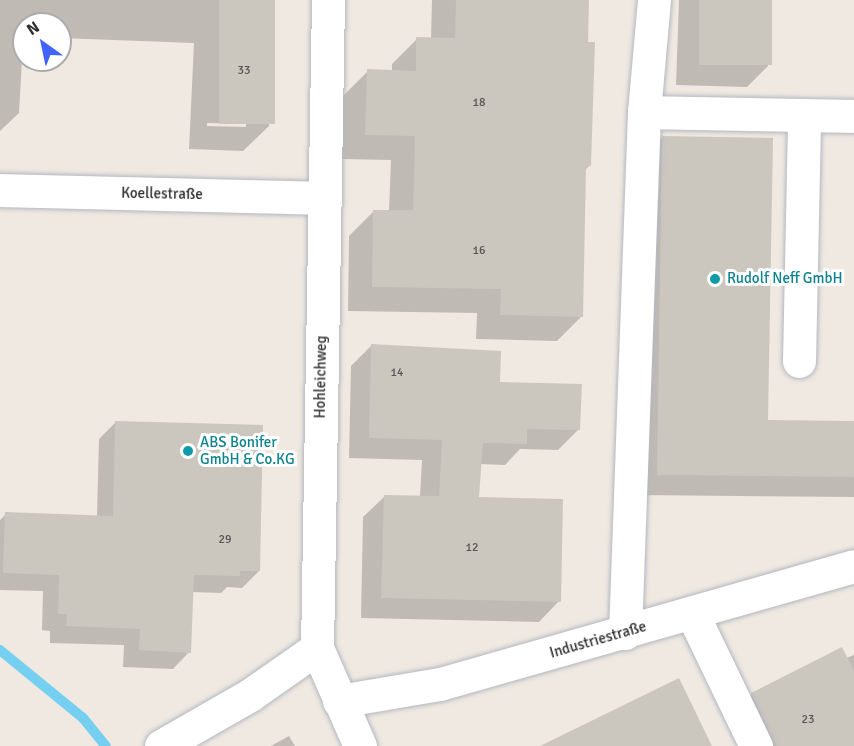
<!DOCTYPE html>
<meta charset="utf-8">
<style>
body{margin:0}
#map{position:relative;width:854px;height:746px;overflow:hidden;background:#efe9e1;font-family:Signika,sans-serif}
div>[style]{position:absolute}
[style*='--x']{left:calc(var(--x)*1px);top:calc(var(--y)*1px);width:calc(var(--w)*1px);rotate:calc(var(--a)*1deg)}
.shadow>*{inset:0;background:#0003}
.stream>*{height:10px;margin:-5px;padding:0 5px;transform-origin:5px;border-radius:5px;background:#75cff0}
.building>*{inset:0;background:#cbc7bf;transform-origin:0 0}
.roads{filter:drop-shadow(0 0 2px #b4b7c1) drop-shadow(0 0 2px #b4b7c1)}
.minor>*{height:33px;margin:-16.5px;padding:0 16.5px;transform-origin:16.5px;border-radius:16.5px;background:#fff}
.dots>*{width:16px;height:16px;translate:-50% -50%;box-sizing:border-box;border:3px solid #fff;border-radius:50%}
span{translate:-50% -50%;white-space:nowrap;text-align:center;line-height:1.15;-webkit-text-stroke:6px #fff;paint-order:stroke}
.number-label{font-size:12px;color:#555452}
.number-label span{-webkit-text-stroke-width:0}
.street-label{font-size:15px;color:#2e2e2e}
.culture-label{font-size:15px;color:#0d838f}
.left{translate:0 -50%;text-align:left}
.north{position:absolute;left:12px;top:12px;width:60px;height:60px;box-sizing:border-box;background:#fff;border:2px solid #ababab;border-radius:50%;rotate:327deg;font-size:16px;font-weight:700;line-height:24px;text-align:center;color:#2e2e2e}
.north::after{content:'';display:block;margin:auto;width:21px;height:27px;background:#4264fb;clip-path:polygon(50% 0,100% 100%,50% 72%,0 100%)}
</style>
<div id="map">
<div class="shadow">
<i style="clip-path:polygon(evenodd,0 0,273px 0,269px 126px,243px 151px,189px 149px,194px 43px,60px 38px,60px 24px,24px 24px,19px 113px,0 131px,0 0,207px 123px,246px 124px,246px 127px,207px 126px,207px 123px)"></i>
<i style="clip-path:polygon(432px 0,587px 0,590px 165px,585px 170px,582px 316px,557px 341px,476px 339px,477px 313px,348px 311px,349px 236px,374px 211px,389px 211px,391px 160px,341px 159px,343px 96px,368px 71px,392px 72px,392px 64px,417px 39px,431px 39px)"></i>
<i style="clip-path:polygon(679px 0,770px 0,768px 66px,747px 87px,676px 85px)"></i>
<i style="clip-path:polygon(662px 138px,767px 421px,854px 422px,854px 497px,636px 495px,642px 159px)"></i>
<i style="clip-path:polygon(372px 345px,498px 383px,579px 429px,558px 450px,520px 449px,505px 465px,480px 464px,478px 499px,559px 601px,539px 622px,361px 618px,363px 517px,384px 497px,420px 497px,422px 460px,349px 458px,351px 366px)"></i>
<i style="clip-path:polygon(116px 422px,259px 571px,242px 588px,227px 587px,221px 593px,192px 592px,189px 652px,173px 669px,123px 667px,124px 645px,50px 643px,50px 631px,42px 630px,43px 591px,0 590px,0 520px,6px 514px,97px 517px,99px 439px)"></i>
<i style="clip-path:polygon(854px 655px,854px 746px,742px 746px,728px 718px,752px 694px)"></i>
<i style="clip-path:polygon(289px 736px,295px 746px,271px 746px)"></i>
</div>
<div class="stream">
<i style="--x:0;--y:650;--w:107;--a:39.3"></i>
<i style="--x:83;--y:718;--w:36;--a:51"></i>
</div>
<div class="building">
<i style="left:219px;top:0;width:56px;height:124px"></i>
<i style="clip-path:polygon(456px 0,589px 0,588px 42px,595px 42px,591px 166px,586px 166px,583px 317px,500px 315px,501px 289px,372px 287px,373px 210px,413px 210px,415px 136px,365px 135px,367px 69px,416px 71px,416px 37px,455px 38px)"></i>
<i style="left:699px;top:0;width:73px;height:65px"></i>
<i style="clip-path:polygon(662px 136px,773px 138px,768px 420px,854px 421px,854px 477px,657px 475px)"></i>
<i style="clip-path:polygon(371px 344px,501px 351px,500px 382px,582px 384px,580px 430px,527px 429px,527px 444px,483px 443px,479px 497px,563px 499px,561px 602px,381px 598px,384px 495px,439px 496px,442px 440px,369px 438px)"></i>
<i style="clip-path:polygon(115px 421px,263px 425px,260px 571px,240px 571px,240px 576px,194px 575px,191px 653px,139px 650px,140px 629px,66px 626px,67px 614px,58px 614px,59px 575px,3px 573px,5px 512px,113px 516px)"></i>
<i style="clip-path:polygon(842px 647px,854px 671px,854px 746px,776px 746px,751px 693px)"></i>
<i style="clip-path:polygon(679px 678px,712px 746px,540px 746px)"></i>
</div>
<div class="roads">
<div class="minor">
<i style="--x:328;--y:0;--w:648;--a:90.97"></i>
<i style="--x:317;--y:648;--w:107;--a:66.3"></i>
<i style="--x:644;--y:112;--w:112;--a:-84.9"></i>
<i style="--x:0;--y:190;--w:323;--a:1.4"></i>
<i style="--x:799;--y:361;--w:246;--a:-88.8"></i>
<i style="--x:692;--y:613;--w:148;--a:64.3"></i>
<i style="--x:625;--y:633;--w:521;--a:-87.91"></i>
<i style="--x:644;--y:112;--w:210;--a:1.1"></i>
<i style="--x:339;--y:701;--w:102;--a:-9.6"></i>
<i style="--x:440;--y:684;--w:430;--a:-15.9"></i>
<i style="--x:161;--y:746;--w:103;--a:-29.8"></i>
<i style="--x:250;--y:695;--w:82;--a:-35"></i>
</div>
</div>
<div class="dots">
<i style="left:715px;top:279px;background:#0f9aa8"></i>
<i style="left:188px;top:451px;background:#0f9aa8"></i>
</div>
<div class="number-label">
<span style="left:244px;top:71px">33</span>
<span style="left:479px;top:103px">18</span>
<span style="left:479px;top:251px">16</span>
<span style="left:397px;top:373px">14</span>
<span style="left:225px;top:540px">29</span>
<span style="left:472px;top:548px">12</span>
<span style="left:808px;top:720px">23</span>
</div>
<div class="street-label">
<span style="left:162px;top:194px;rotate:1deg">Koellestraße</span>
<span style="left:321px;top:377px;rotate:-89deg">Hohleichweg</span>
<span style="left:598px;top:640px;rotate:-16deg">Industriestraße</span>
</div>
<div class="culture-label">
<span class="left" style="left:727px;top:279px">Rudolf Neff GmbH</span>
<span class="left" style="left:200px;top:451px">ABS Bonifer<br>GmbH &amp; Co.KG</span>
</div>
<div class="north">N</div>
</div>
